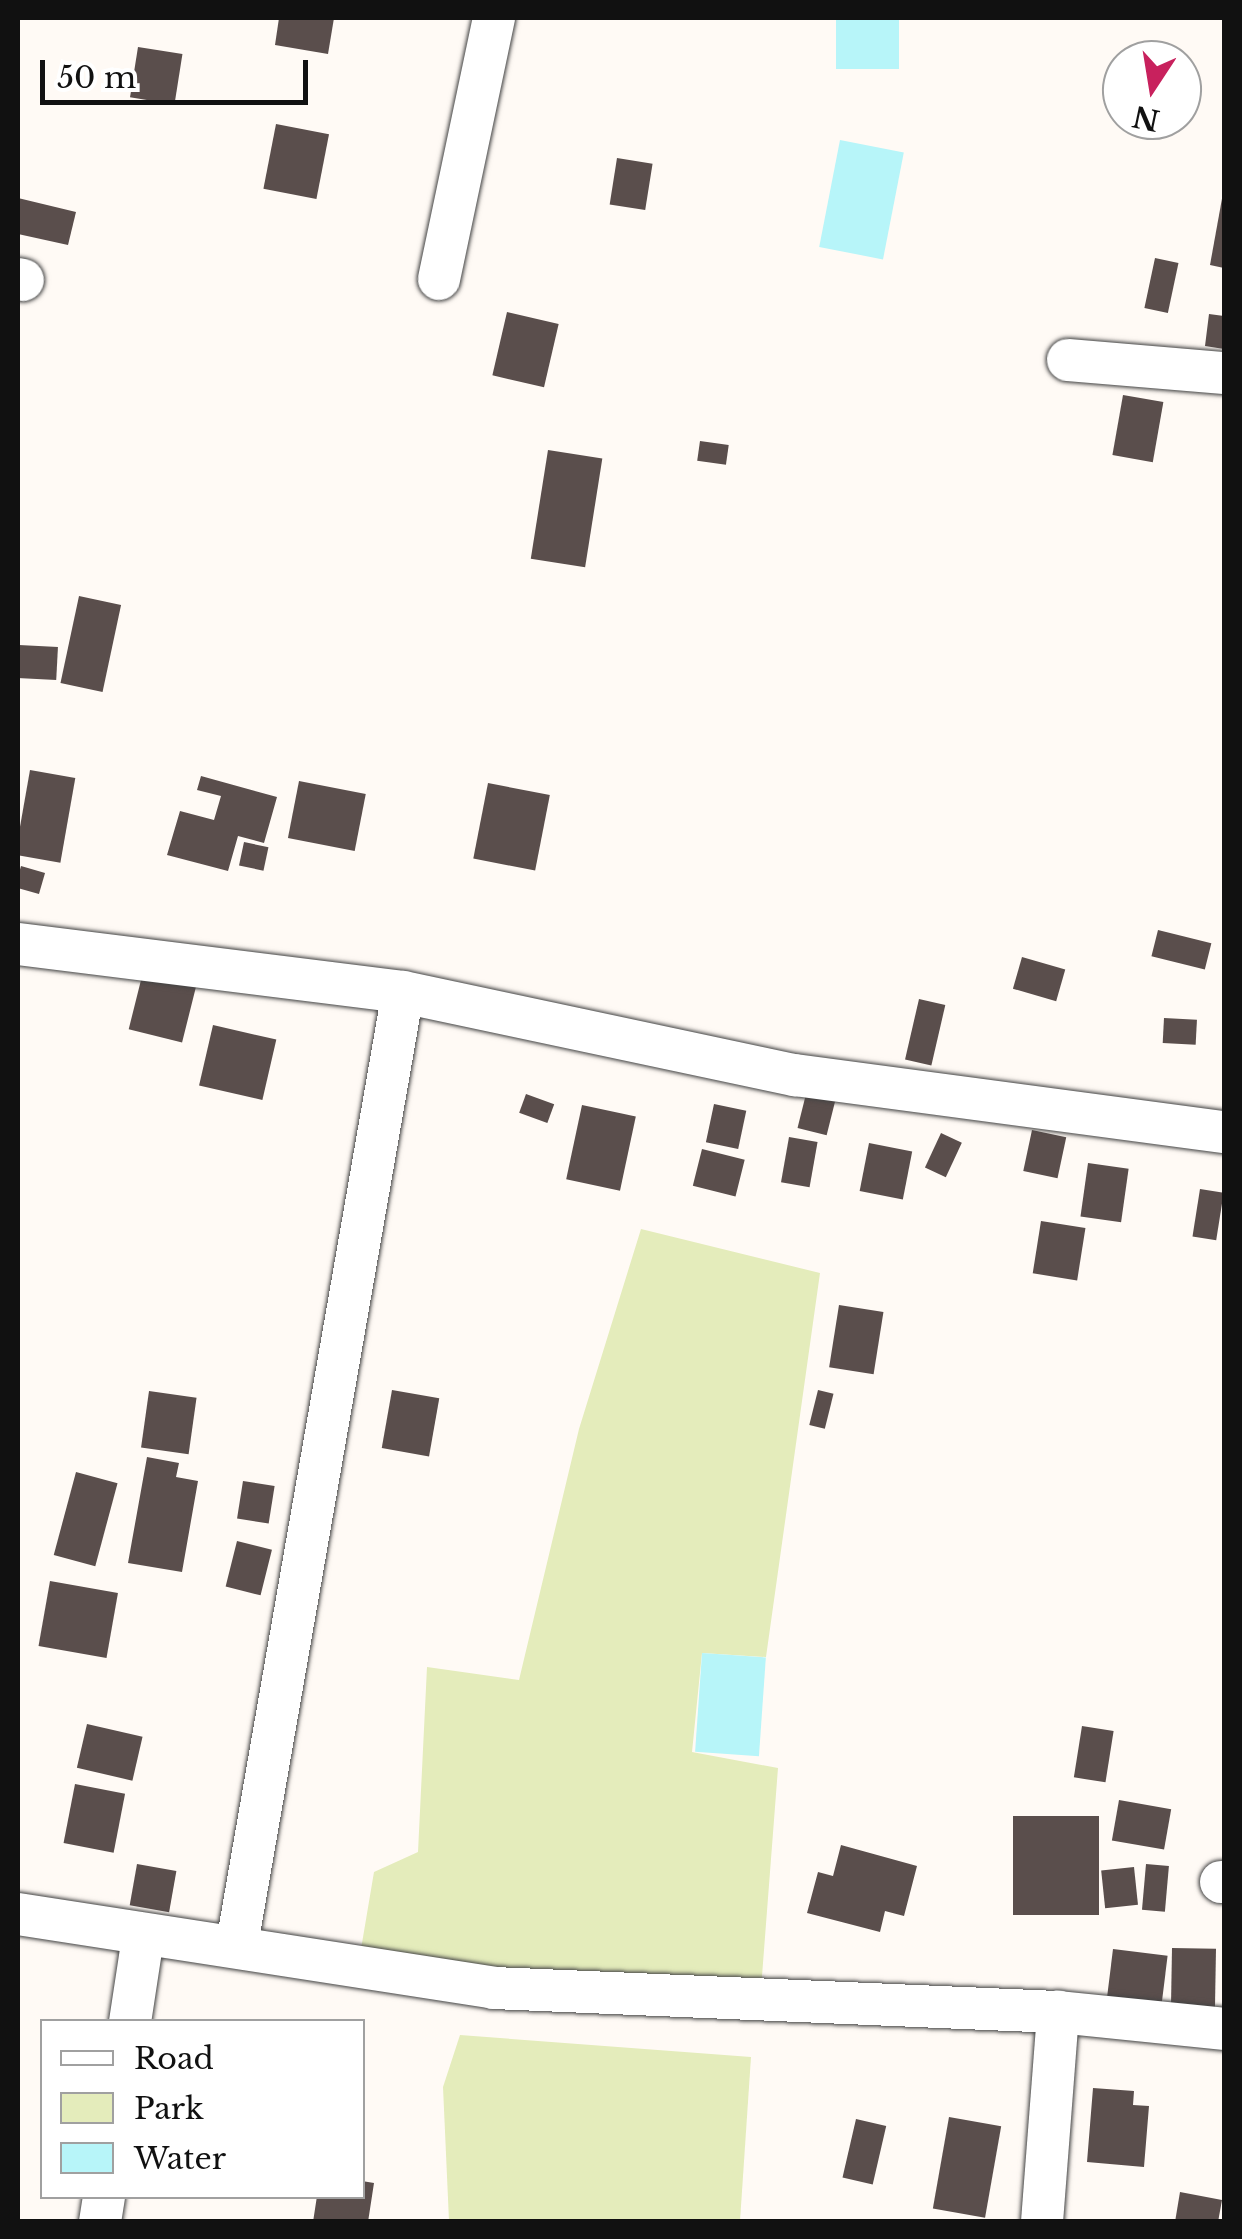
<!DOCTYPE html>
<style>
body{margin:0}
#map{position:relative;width:1242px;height:2239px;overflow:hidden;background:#fffaf5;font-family:"Libre Baskerville",serif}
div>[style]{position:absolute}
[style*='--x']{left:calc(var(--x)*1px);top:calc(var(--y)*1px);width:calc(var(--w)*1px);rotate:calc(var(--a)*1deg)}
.green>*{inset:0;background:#e4ecbb}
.water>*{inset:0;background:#b7f5f9;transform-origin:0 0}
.building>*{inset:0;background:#5a4e4c;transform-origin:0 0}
.roads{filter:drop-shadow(0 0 2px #444) drop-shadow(0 0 2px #444)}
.minor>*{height:42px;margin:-21px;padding:0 21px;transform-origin:21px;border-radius:21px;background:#fff}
span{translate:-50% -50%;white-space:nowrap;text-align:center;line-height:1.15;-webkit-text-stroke:10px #fff;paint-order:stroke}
.frame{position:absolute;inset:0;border:20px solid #111;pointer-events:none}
.legend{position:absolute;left:40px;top:2019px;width:325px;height:180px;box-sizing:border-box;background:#fff;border:2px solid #a0a0a0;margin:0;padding:12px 18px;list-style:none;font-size:30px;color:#111}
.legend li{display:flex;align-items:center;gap:20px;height:50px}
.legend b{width:50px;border:2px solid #a0a0a0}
.north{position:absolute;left:1102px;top:40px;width:100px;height:100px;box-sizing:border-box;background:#fff;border:2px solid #a0a0a0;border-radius:50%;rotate:192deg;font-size:28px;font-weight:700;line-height:40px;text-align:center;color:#111}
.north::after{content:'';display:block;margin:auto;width:35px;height:45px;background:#c8215d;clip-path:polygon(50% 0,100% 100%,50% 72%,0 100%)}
.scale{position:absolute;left:40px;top:60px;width:268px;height:45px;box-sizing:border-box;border:5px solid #111;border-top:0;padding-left:12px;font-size:30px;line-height:35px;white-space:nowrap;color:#111;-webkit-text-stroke:8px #fff;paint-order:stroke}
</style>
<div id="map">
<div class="green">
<i style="clip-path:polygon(641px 1229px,820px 1273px,766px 1657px,702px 1653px,692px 1752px,778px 1768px,761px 1989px,536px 1977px,361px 1949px,374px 1872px,418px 1852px,427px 1667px,519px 1680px,579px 1429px)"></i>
<i style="clip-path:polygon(460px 2035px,751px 2057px,740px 2221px,449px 2221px,443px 2087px)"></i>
</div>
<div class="water">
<i style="left:836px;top:18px;width:63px;height:51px"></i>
<i style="left:840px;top:140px;width:65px;height:109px;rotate:11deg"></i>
<i style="left:702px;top:1653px;width:64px;height:99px;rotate:4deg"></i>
</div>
<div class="building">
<i style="clip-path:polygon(279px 18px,334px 18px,328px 54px,275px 45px)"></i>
<i style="left:138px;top:47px;width:45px;height:51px;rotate:9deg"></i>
<i style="left:276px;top:124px;width:54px;height:66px;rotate:11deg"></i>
<i style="left:617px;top:158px;width:36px;height:47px;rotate:9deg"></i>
<i style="clip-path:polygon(1223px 193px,1224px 193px,1224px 268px,1210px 265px)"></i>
<i style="clip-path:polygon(18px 198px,76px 212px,68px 245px,18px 234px)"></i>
<i style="left:1155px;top:258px;width:24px;height:51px;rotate:12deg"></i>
<i style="left:507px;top:312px;width:53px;height:65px;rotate:13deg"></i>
<i style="clip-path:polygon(1209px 314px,1224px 316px,1224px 349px,1205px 346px)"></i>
<i style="left:1123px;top:395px;width:41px;height:61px;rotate:10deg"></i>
<i style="left:700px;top:441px;width:29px;height:20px;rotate:8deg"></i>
<i style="left:548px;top:450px;width:55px;height:110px;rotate:9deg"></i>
<i style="left:79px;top:596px;width:43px;height:89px;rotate:12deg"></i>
<i style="left:19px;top:645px;width:39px;height:33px;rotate:3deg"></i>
<i style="left:30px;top:770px;width:46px;height:86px;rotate:10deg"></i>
<i style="clip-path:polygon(201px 776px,277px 797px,264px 843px,238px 836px,228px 871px,167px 855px,180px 811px,214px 820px,221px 796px,197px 790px)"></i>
<i style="left:299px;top:781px;width:68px;height:58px;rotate:11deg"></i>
<i style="left:488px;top:783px;width:63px;height:77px;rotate:11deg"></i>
<i style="left:244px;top:842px;width:25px;height:24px;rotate:12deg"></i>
<i style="left:21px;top:866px;width:25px;height:22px;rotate:16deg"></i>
<i style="left:1158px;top:930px;width:55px;height:27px;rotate:14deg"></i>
<i style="left:1022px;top:957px;width:45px;height:33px;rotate:16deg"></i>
<i style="left:143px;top:972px;width:55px;height:59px;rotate:14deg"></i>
<i style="left:919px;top:999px;width:27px;height:62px;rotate:13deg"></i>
<i style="left:1164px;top:1018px;width:33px;height:25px;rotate:3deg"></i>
<i style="left:213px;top:1025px;width:65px;height:62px;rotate:13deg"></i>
<i style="left:526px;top:1094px;width:30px;height:20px;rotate:20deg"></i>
<i style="left:806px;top:1094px;width:30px;height:35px;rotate:14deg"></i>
<i style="left:714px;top:1104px;width:33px;height:39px;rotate:12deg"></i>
<i style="left:582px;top:1105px;width:55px;height:76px;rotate:12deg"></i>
<i style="left:1032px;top:1130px;width:35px;height:42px;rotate:12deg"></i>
<i style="left:941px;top:1133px;width:23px;height:38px;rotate:25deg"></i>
<i style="left:789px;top:1137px;width:29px;height:46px;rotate:10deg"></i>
<i style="left:869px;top:1143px;width:44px;height:49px;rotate:11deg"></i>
<i style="left:702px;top:1149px;width:44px;height:38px;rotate:14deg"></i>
<i style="left:1088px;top:1163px;width:41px;height:54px;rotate:8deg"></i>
<i style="left:1200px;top:1189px;width:24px;height:48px;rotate:9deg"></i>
<i style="left:1041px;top:1221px;width:45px;height:53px;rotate:9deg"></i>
<i style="left:839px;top:1305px;width:45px;height:63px;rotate:9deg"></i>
<i style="left:392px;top:1390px;width:48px;height:59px;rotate:10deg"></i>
<i style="left:818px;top:1390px;width:16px;height:36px;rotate:14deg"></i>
<i style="left:149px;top:1391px;width:48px;height:57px;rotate:8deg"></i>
<i style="clip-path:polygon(147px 1457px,179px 1463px,176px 1477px,198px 1481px,182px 1572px,128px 1563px)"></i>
<i style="left:76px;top:1472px;width:43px;height:86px;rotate:15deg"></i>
<i style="left:243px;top:1481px;width:32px;height:38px;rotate:9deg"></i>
<i style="left:237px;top:1541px;width:36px;height:47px;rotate:14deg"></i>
<i style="left:50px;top:1581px;width:69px;height:66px;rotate:10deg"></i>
<i style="left:87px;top:1724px;width:57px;height:45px;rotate:13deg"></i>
<i style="left:1082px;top:1726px;width:32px;height:52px;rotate:9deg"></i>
<i style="left:75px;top:1784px;width:51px;height:60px;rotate:11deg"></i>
<i style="left:1119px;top:1800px;width:53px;height:41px;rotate:10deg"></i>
<i style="left:1013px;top:1816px;width:86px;height:99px"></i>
<i style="clip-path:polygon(841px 1845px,917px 1866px,904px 1916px,885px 1911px,880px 1932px,807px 1913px,818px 1872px,833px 1876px)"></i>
<i style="left:137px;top:1864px;width:40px;height:42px;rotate:10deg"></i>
<i style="left:1146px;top:1864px;width:23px;height:46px;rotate:5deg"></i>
<i style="left:1134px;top:1867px;width:38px;height:33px;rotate:84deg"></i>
<i style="left:1172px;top:1948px;width:44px;height:76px;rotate:1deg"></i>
<i style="left:1113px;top:1949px;width:55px;height:64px;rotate:7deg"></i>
<i style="clip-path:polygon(1093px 2088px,1134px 2091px,1133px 2105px,1149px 2106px,1144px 2167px,1087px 2162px)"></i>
<i style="left:949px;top:2117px;width:53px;height:93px;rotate:10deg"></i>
<i style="left:856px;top:2119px;width:31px;height:60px;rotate:13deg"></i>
<i style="clip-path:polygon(362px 2181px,374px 2183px,368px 2222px,313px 2222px,317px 2196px,362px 2196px)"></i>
<i style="clip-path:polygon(1180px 2192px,1222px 2200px,1218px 2222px,1175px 2222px)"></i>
</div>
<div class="roads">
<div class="minor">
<i style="--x:18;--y:279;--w:5;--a:11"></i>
<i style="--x:439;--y:279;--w:267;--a:-78.1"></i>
<i style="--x:1068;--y:360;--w:157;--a:4.8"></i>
<i style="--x:18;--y:944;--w:388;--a:7.1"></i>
<i style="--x:403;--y:992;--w:401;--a:12"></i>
<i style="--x:795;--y:1075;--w:433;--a:7.6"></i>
<i style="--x:1221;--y:1882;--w:3;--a:0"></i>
<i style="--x:18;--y:1914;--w:482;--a:8.8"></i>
<i style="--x:494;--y:1988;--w:565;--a:2.44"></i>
<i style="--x:1058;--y:2012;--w:167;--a:5.8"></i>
<i style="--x:237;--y:1944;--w:966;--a:-80.11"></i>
<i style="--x:130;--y:2022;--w:86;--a:-81.3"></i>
<i style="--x:100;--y:2222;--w:26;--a:-81"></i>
<i style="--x:1042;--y:2222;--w:211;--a:-85.6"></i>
</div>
</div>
<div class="frame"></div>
<ul class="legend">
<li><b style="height:12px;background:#fff"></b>Road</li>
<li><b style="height:28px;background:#e4ecbb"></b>Park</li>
<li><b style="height:28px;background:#b7f5f9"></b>Water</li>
</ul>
<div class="north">N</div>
<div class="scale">50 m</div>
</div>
